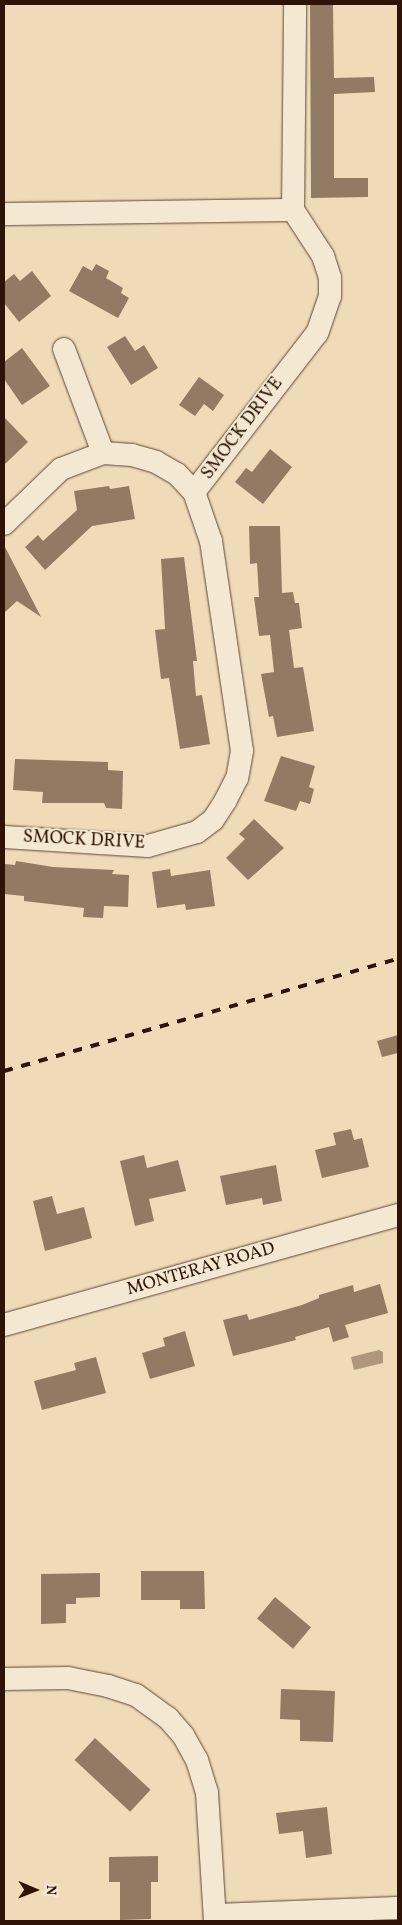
<!DOCTYPE html>
<style>
body{margin:0}
#map{position:relative;width:402px;height:1925px;overflow:hidden;background:#f0dbb9;font-family:Vollkorn,serif}
div>[style]{position:absolute}
[style*='--x']{left:calc(var(--x)*1px);top:calc(var(--y)*1px);width:calc(var(--w)*1px);rotate:calc(var(--a)*1deg)}
.water>*{inset:0;background:#ae977c}
.building>*{inset:0;background:#927b63;transform-origin:0 0}
.roads{filter:drop-shadow(0 0 1px #5e4633) drop-shadow(0 0 1px #5e4633)}
.minor>*{height:22px;margin:-11px;padding:0 11px;transform-origin:11px;border-radius:11px;background:#f5e8d2}
.rail>*{height:4px;margin-top:-2px;transform-origin:0;background:repeating-linear-gradient(90deg,#2d1406 0 9px,transparent 0 18px)}
span{translate:-50% -50%;white-space:nowrap;text-align:center;line-height:1.15;-webkit-text-stroke:4px #f5e8d2;paint-order:stroke}
.street-label{font-size:18px;color:#2d1406}
.frame{position:absolute;inset:0;border:5px solid #2d1406;pointer-events:none}
.north{position:absolute;left:10px;top:1865px;width:50px;height:50px;-webkit-text-stroke:4px #f5e8d2;paint-order:stroke;rotate:91deg;font-size:14px;font-weight:700;line-height:20px;text-align:center;color:#2d1406}
.north::after{content:'';display:block;margin:auto;width:18px;height:22px;background:#2d1406;clip-path:polygon(50% 0,100% 100%,50% 72%,0 100%)}
</style>
<div id="map">
<div class="water">
<i style="clip-path:polygon(379px 1350px,383px 1352px,383px 1363px,354px 1370px,351px 1357px)"></i>
</div>
<div class="building">
<i style="clip-path:polygon(310px 4px,333px 4px,334px 78px,374px 77px,375px 92px,334px 94px,334px 178px,368px 178px,368px 197px,311px 198px)"></i>
<i style="clip-path:polygon(96px 264px,109px 271px,106px 278px,123px 288px,121px 293px,129px 298px,118px 318px,69px 291px,83px 266px,92px 271px)"></i>
<i style="clip-path:polygon(32px 271px,51px 296px,19px 322px,4px 303px,4px 282px,14px 274px,20px 281px)"></i>
<i style="clip-path:polygon(125px 336px,135px 351px,144px 345px,158px 368px,131px 385px,107px 347px)"></i>
<i style="clip-path:polygon(22px 348px,50px 386px,22px 405px,4px 379px,4px 362px)"></i>
<i style="clip-path:polygon(199px 377px,224px 395px,213px 411px,204px 404px,195px 416px,179px 405px)"></i>
<i style="clip-path:polygon(4px 417px,28px 442px,4px 465px)"></i>
<i style="clip-path:polygon(270px 449px,292px 467px,263px 504px,235px 482px,246px 468px,252px 472px)"></i>
<i style="clip-path:polygon(109px 486px,110px 489px,129px 486px,135px 519px,92px 526px,45px 570px,25px 547px,38px 535px,43px 541px,77px 510px,74px 491px)"></i>
<i style="clip-path:polygon(249px 526px,280px 526px,282px 593px,293px 592px,295px 603px,299px 603px,302px 628px,289px 630px,294px 668px,303px 667px,314px 731px,277px 737px,273px 716px,269px 717px,261px 674px,274px 672px,270px 635px,259px 636px,254px 597px,259px 597px,257px 563px,250px 564px)"></i>
<i style="clip-path:polygon(4px 545px,41px 617px,17px 601px,4px 613px)"></i>
<i style="clip-path:polygon(184px 557px,197px 661px,193px 661px,196px 696px,202px 695px,210px 744px,180px 749px,169px 678px,161px 679px,155px 630px,165px 629px,161px 559px)"></i>
<i style="clip-path:polygon(281px 756px,315px 766px,309px 787px,314px 789px,310px 804px,300px 801px,296px 811px,264px 801px)"></i>
<i style="clip-path:polygon(15px 759px,108px 762px,108px 770px,123px 771px,122px 809px,106px 808px,104px 803px,42px 803px,43px 792px,13px 790px)"></i>
<i style="clip-path:polygon(254px 819px,284px 848px,248px 880px,226px 858px,245px 839px,239px 834px)"></i>
<i style="clip-path:polygon(16px 861px,53px 867px,114px 870px,112px 874px,129px 875px,128px 907px,104px 906px,103px 918px,83px 917px,84px 908px,24px 901px,24px 896px,4px 894px,5px 864px,15px 865px)"></i>
<i style="clip-path:polygon(170px 869px,171px 876px,210px 870px,215px 906px,186px 910px,185px 904px,157px 908px,152px 872px)"></i>
<i style="clip-path:polygon(398px 1035px,398px 1053px,382px 1057px,377px 1041px)"></i>
<i style="clip-path:polygon(351px 1129px,354px 1140px,362px 1138px,369px 1167px,322px 1178px,315px 1150px,336px 1145px,333px 1133px)"></i>
<i style="clip-path:polygon(144px 1155px,147px 1168px,178px 1160px,186px 1191px,149px 1199px,154px 1221px,135px 1226px,120px 1161px)"></i>
<i style="clip-path:polygon(276px 1165px,282px 1201px,263px 1205px,262px 1198px,226px 1205px,220px 1176px)"></i>
<i style="clip-path:polygon(52px 1196px,57px 1214px,84px 1207px,92px 1238px,45px 1251px,33px 1201px)"></i>
<i style="clip-path:polygon(380px 1284px,388px 1313px,345px 1325px,349px 1337px,333px 1342px,329px 1327px,295px 1337px,296px 1340px,233px 1356px,223px 1320px,247px 1314px,249px 1320px,302px 1305px,319px 1298px,319px 1295px,353px 1285px,354px 1292px)"></i>
<i style="clip-path:polygon(185px 1331px,195px 1366px,150px 1379px,142px 1353px,165px 1346px,163px 1338px)"></i>
<i style="clip-path:polygon(96px 1357px,106px 1393px,42px 1410px,34px 1381px,76px 1370px,74px 1363px)"></i>
<i style="clip-path:polygon(141px 1571px,204px 1571px,205px 1609px,180px 1609px,180px 1600px,141px 1600px)"></i>
<i style="clip-path:polygon(100px 1573px,100px 1597px,76px 1598px,76px 1604px,66px 1604px,66px 1623px,41px 1624px,41px 1574px)"></i>
<i style="left:275px;top:1597px;width:47px;height:28px;rotate:40deg"></i>
<i style="clip-path:polygon(281px 1689px,335px 1691px,333px 1742px,300px 1741px,300px 1720px,280px 1719px)"></i>
<i style="left:95px;top:1738px;width:76px;height:30px;rotate:43deg"></i>
<i style="clip-path:polygon(327px 1807px,332px 1854px,306px 1858px,303px 1831px,279px 1834px,276px 1813px)"></i>
<i style="clip-path:polygon(158px 1856px,158px 1882px,151px 1882px,151px 1919px,120px 1920px,120px 1882px,109px 1882px,109px 1857px)"></i>
</div>
<div class="roads">
<div class="minor">
<i style="--x:293;--y:210;--w:206;--a:-89.4"></i>
<i style="--x:4;--y:214;--w:289;--a:-0.8"></i>
<i style="--x:293;--y:210;--w:55;--a:56.9"></i>
<i style="--x:323;--y:256;--w:23;--a:72"></i>
<i style="--x:330;--y:278;--w:18;--a:90"></i>
<i style="--x:330;--y:296;--w:39;--a:109"></i>
<i style="--x:317;--y:333;--w:201;--a:127.7"></i>
<i style="--x:194;--y:492;--w:52;--a:70.9"></i>
<i style="--x:211;--y:541;--w:212;--a:81.6"></i>
<i style="--x:242;--y:751;--w:27;--a:100"></i>
<i style="--x:237;--y:778;--w:25;--a:117"></i>
<i style="--x:226;--y:800;--w:24;--a:123"></i>
<i style="--x:213;--y:820;--w:20;--a:143"></i>
<i style="--x:197;--y:832;--w:51;--a:164.1"></i>
<i style="--x:148;--y:846;--w:144;--a:-176.4"></i>
<i style="--x:64;--y:349;--w:111;--a:69.4"></i>
<i style="--x:4;--y:524;--w:79;--a:-44"></i>
<i style="--x:61;--y:469;--w:45;--a:-20.9"></i>
<i style="--x:103;--y:453;--w:29;--a:4"></i>
<i style="--x:132;--y:455;--w:25;--a:16"></i>
<i style="--x:156;--y:462;--w:24;--a:30"></i>
<i style="--x:177;--y:474;--w:25;--a:47"></i>
<i style="--x:4;--y:1325;--w:409;--a:-15.6"></i>
<i style="--x:4;--y:1679;--w:64;--a:-0.9"></i>
<i style="--x:68;--y:1678;--w:41;--a:11.3"></i>
<i style="--x:108;--y:1686;--w:29;--a:18"></i>
<i style="--x:136;--y:1695;--w:39;--a:36"></i>
<i style="--x:168;--y:1718;--w:23;--a:49"></i>
<i style="--x:183;--y:1735;--w:29;--a:61"></i>
<i style="--x:197;--y:1760;--w:34;--a:73"></i>
<i style="--x:207;--y:1793;--w:128;--a:86.4"></i>
<i style="--x:215;--y:1915;--w:183;--a:-2.2"></i>
</div>
</div>
<div class="rail">
<i style="--x:4;--y:1071;--w:410;--a:-15.9"></i>
</div>
<div class="street-label">
<span style="left:243px;top:429px;rotate:-53deg">SMOCK DRIVE</span>
<span style="left:84px;top:841px;rotate:3deg">SMOCK DRIVE</span>
<span style="left:201px;top:1270px;rotate:-16deg">MONTERAY ROAD</span>
</div>
<div class="frame"></div>
<div class="north">N</div>
</div>
